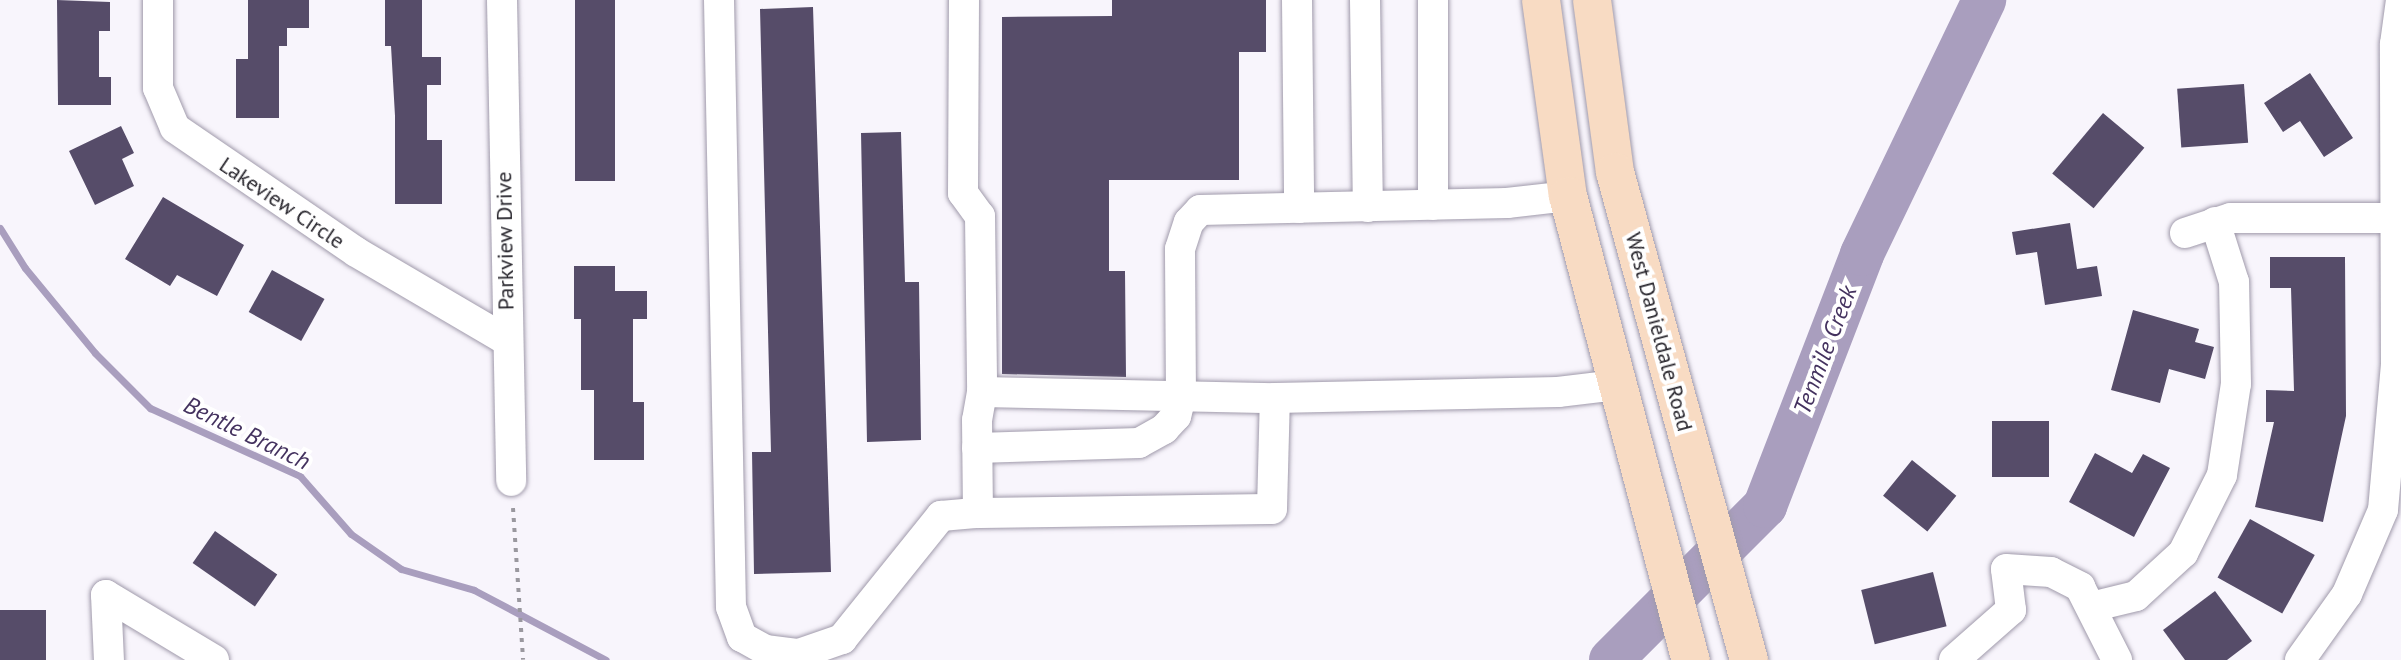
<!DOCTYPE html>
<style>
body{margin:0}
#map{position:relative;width:2401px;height:660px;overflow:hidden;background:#f8f5fc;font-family:"PT Sans",sans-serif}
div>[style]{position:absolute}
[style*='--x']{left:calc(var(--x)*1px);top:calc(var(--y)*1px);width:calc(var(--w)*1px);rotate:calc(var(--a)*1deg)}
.stream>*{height:7px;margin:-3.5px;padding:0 3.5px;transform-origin:3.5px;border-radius:3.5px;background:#a99ebe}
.river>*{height:44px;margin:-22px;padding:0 22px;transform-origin:22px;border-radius:22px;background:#a99ebe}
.building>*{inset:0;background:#564c69;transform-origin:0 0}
.path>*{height:4px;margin-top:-2px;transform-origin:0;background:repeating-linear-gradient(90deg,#9a989f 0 4px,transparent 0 10px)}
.roads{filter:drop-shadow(0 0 2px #a09aab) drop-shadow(0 0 2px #a09aab)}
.minor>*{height:30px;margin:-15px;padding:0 15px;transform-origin:15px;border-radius:15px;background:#fff}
.major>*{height:38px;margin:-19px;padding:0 19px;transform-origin:19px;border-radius:19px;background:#f8dbc3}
span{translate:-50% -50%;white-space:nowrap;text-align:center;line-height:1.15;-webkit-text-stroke:8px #fff;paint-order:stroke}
.street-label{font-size:22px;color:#28262d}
.water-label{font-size:24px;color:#44325f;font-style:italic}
</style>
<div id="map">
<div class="stream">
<i style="--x:0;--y:228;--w:47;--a:58"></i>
<i style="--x:25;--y:268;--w:110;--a:50.5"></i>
<i style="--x:95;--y:353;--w:78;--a:45"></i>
<i style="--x:150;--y:408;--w:165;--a:24.4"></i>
<i style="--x:300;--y:476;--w:77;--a:48.7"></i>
<i style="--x:351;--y:534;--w:61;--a:35"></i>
<i style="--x:401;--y:569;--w:76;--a:16"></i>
<i style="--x:474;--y:590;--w:149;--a:27.9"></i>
</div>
<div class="river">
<i style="--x:1611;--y:660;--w:218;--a:-45"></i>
<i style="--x:1765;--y:506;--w:270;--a:-68.9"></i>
<i style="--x:1862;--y:254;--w:282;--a:-64.3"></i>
</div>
<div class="building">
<i style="clip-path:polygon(57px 0,110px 2px,110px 31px,99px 31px,99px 77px,111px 77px,111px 105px,58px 105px)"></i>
<i style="clip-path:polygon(248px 0,309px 0,309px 28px,287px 28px,287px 46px,279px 46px,279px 118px,236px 118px,236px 59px,248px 59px)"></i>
<i style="clip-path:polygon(385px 0,422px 0,422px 57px,441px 57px,441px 85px,427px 85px,427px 140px,442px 140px,442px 204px,395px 204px,395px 116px,391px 46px,385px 46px)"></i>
<i style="left:575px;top:0;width:40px;height:181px"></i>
<i style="clip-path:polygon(1112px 0,1266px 0,1266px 52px,1239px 52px,1239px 180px,1109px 180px,1109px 271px,1125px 271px,1126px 377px,1002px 374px,1002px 17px,1112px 16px)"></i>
<i style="clip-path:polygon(813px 7px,831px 572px,754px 574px,752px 452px,771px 452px,760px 9px)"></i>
<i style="clip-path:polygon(2310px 73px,2353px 138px,2324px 157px,2300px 121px,2283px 132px,2264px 103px)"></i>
<i style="left:2244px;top:84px;width:59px;height:67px;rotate:86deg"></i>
<i style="left:2103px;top:113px;width:54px;height:79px;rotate:40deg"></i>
<i style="clip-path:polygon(121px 126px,134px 153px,122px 159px,134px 186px,95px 205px,69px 151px)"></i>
<i style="clip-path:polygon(901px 132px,905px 282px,919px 282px,921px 440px,867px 442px,861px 133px)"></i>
<i style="clip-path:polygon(163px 197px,244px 245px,217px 296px,177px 275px,170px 286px,125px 259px)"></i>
<i style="clip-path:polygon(2070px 223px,2077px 269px,2097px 266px,2102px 296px,2045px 305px,2037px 252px,2016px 255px,2012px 232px)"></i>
<i style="clip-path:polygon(2270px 257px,2345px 257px,2346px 416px,2323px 522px,2255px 507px,2274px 422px,2266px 422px,2266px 390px,2294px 391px,2291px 288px,2270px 288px)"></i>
<i style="clip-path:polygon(574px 266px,615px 266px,615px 291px,647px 291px,647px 319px,633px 319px,633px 402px,644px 402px,644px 460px,594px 460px,594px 390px,581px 390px,581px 319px,574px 319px)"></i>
<i style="left:272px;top:270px;width:60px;height:48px;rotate:29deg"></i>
<i style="clip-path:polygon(2133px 310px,2199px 329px,2195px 342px,2214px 347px,2205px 379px,2169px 369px,2160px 403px,2111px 390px)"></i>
<i style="left:1992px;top:421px;width:57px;height:56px"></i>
<i style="clip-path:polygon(2095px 453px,2132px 473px,2143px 454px,2170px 468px,2134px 537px,2069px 502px)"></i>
<i style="left:1912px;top:460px;width:57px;height:46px;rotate:39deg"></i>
<i style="left:2250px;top:519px;width:74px;height:67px;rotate:29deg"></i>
<i style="left:215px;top:531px;width:76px;height:39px;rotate:35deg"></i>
<i style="left:1933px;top:572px;width:56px;height:74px;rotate:76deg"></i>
<i style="clip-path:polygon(2215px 591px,2252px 641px,2227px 660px,2185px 660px,2163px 630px)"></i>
<i style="left:0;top:610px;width:46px;height:50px"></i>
</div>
<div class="path">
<i style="--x:513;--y:508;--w:152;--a:86.2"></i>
</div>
<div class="roads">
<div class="minor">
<i style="--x:158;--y:0;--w:88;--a:90"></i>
<i style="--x:158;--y:88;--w:43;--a:67"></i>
<i style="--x:175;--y:128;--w:219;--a:34.4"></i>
<i style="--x:356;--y:252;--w:174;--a:30.4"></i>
<i style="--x:502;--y:0;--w:481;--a:88.9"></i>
<i style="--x:719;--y:0;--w:607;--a:88.87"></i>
<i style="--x:731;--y:607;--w:32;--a:70"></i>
<i style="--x:742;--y:637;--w:26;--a:29"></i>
<i style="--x:765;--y:650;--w:34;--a:7"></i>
<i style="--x:799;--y:654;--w:46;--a:-19.2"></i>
<i style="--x:842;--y:639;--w:158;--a:-51.2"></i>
<i style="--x:941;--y:516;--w:37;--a:-5"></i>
<i style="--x:964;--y:0;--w:193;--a:90.3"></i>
<i style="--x:963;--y:193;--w:29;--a:54"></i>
<i style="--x:980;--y:216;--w:176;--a:89.3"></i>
<i style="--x:982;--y:392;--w:293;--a:1.2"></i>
<i style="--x:1275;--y:398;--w:283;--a:-1.2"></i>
<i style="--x:1558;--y:392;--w:59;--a:-6.8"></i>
<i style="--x:1297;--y:0;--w:208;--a:89.4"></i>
<i style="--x:1365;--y:0;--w:207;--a:89.2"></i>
<i style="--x:1433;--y:0;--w:205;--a:90"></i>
<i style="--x:2185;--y:233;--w:48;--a:-18.1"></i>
<i style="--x:2231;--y:218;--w:170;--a:0"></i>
<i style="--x:982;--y:392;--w:28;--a:100"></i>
<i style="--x:977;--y:420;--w:93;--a:89.4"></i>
<i style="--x:978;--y:513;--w:294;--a:-0.8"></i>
<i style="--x:1272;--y:509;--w:111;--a:-88.5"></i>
<i style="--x:977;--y:448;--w:162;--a:-1.8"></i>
<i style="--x:1139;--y:443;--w:29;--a:-29"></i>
<i style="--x:1164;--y:429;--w:18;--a:-47"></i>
<i style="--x:1176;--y:416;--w:20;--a:-75"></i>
<i style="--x:1181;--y:397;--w:148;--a:-90.4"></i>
<i style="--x:1180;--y:249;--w:28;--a:-72"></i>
<i style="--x:1189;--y:222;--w:16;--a:-47"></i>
<i style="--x:1200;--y:210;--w:307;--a:-1.3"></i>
<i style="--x:1507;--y:203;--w:61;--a:-6.5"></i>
<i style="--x:106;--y:595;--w:126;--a:31"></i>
<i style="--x:106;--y:595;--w:65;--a:87.4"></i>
<i style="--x:2091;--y:607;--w:46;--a:-13.7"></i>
<i style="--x:2136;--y:596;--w:64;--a:-42.5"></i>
<i style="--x:2183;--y:553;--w:87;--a:-63.4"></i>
<i style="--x:2222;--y:475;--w:92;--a:-81.3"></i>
<i style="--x:2236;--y:384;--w:102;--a:-91.1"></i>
<i style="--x:2234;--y:282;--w:63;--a:-107.6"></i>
<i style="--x:1954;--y:660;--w:76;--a:-41.3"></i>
<i style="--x:2011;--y:610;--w:41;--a:-97"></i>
<i style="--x:2006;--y:569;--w:45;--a:3.8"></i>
<i style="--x:2051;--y:572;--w:33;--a:27"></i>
<i style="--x:2080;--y:587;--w:82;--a:63.1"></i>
<i style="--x:2300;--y:660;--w:81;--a:-54.5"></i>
<i style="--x:2347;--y:594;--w:91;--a:-66.8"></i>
<i style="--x:2383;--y:510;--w:146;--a:-84.9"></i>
<i style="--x:2396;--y:365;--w:321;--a:-90.2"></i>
<i style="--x:2395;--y:44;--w:44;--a:-82.2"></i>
</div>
<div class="major">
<i style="--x:1541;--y:0;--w:198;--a:82.2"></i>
<i style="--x:1568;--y:196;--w:480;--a:75.2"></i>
<i style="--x:1592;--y:0;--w:174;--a:82.4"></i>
<i style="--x:1615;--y:172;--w:506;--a:74.65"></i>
</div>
</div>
<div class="street-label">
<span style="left:282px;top:203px;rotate:34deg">Lakeview Circle</span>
<span style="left:505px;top:241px;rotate:-91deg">Parkview Drive</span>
<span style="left:1659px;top:332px;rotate:75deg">West Danieldale Road</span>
</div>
<div class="water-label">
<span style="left:1825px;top:350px;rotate:-69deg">Tenmile Creek</span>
<span style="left:247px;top:433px;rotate:26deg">Bentle Branch</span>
</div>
</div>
